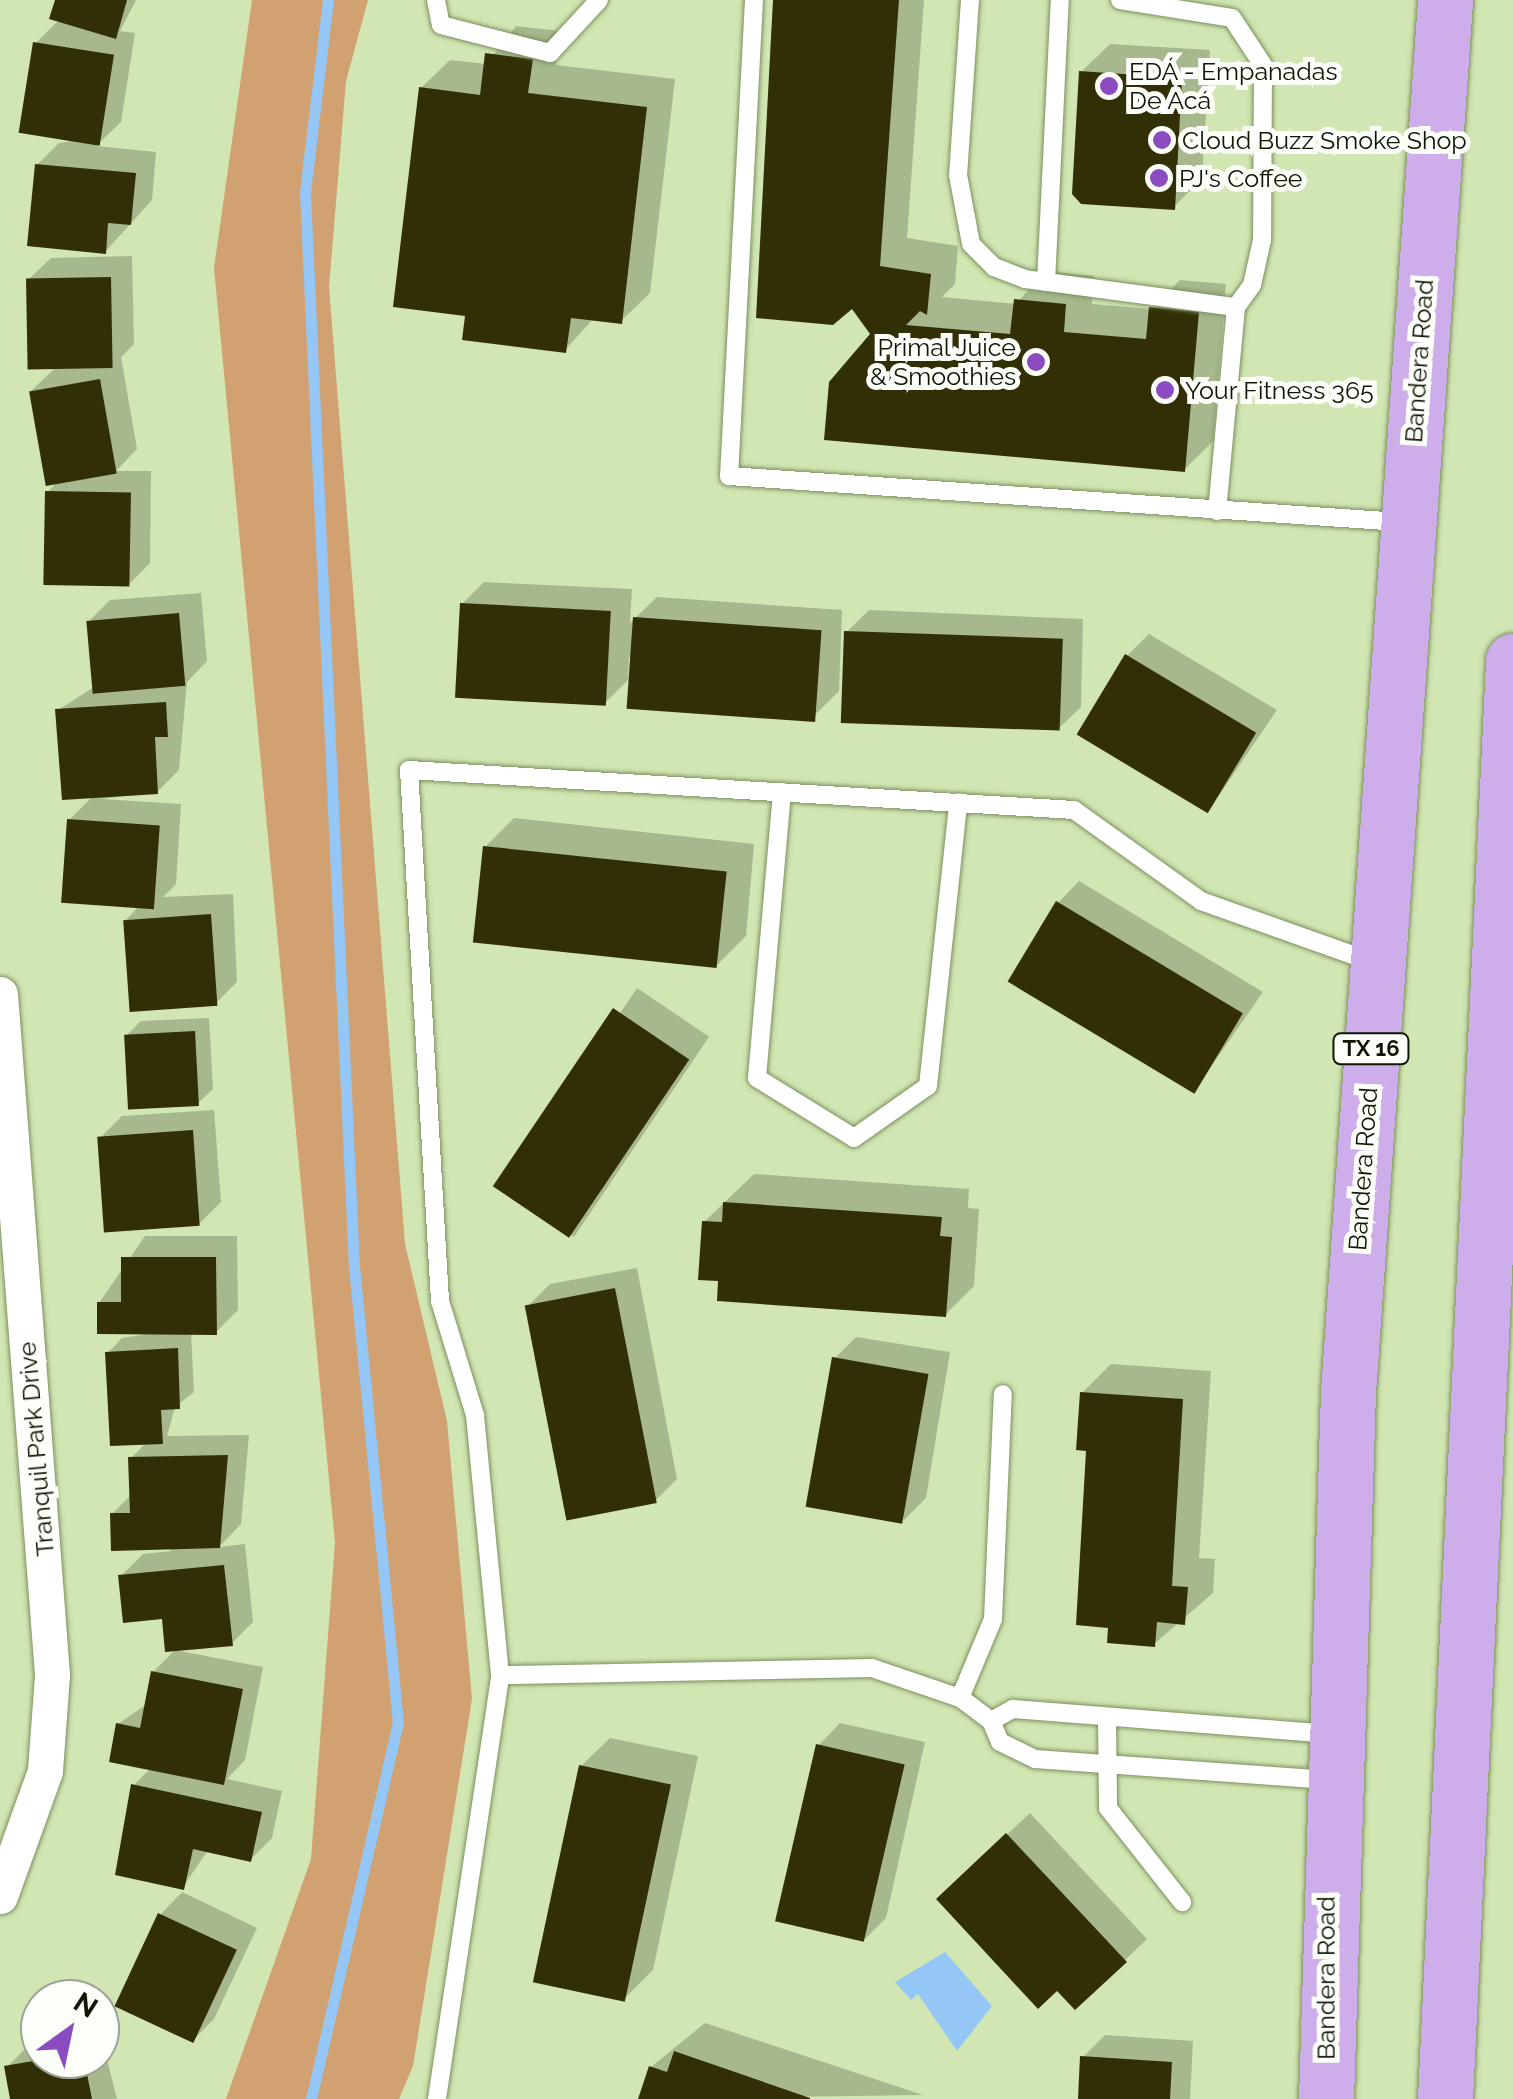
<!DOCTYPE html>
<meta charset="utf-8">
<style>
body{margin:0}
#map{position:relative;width:1513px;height:2099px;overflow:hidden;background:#d1e6b2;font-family:Raleway,sans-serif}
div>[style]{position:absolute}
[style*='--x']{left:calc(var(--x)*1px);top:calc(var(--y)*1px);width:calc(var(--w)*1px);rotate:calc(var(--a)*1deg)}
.green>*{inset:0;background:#d1a171}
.water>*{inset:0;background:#94c7f5}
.shadow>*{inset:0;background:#0003;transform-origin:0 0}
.stream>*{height:11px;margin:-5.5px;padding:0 5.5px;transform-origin:5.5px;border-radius:5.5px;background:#94c7f5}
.building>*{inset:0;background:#322f07;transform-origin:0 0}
.roads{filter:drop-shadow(0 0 2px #7c8f5f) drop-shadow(0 0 2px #7c8f5f)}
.service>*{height:18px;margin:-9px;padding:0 9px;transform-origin:9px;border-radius:9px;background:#fff}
.minor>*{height:35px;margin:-17.5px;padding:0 17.5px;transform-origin:17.5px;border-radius:17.5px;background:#fff}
.primary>*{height:55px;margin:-27.5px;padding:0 27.5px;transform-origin:27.5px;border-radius:27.5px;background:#cdaeeb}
.dots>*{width:28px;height:28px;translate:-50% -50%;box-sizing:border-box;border:5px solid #fcfff9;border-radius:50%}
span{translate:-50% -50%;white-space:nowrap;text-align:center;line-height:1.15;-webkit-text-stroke:10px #fcfff9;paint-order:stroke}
.shield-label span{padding:2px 8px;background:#fcfff9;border:2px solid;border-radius:8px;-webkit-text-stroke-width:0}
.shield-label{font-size:22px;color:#0f1604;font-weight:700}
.poi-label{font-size:25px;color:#0f1604}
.left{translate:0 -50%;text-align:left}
.right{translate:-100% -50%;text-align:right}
.street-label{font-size:25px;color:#0f1604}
.north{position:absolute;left:20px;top:1979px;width:100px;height:100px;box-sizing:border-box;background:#fcfff9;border:2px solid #9da297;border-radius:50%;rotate:33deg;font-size:28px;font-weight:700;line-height:40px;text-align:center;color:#0f1604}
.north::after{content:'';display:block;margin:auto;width:35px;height:45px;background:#8b4cc2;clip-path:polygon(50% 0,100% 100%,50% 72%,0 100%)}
</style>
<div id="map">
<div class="green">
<i style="clip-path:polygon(252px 0,368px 0,346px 81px,329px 287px,405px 1244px,447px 1421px,472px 1699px,413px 2066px,399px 2099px,226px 2099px,311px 1859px,335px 1543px,214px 268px)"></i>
</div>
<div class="water">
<i style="clip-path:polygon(945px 1952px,992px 2006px,957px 2051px,918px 1994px,911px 2000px,895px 1982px)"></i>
</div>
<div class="shadow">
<i style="clip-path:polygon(57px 0,136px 0,120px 31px,135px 33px,121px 122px,96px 146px,156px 152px,152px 200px,105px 252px,37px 165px,59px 143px,78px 140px,36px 43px,59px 20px)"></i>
<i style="clip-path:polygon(775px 0,924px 0,907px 238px,958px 246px,955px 284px,942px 297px,1016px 304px,1045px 271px,1094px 276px,1092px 304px,1151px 309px,1180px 280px,1226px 284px,1213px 441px,1184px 470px,873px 335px)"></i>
<i style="clip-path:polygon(516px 26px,560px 31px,556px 65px,675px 79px,650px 293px,621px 321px,594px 318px,565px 350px,468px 314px,421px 88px,450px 60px,486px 64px)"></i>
<i style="clip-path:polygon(1110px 44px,1210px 50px,1202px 178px,1174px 207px,1081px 72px)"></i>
<i style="clip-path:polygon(132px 256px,134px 344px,121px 357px,137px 449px,116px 471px,151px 471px,150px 563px,128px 585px,48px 492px,59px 480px,31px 391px,56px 367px,29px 279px,51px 258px)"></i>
<i style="clip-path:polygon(484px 582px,632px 589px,630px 623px,657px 597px,842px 610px,839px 691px,817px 713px,629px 657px,628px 680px,606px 702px,462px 604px)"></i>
<i style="clip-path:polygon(201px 593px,207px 661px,187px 682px,179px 770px,157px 792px,102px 799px,181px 804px,176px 884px,163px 897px,233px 894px,237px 982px,215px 1004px,126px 920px,140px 905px,69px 820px,93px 796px,58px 710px,94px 687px,88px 622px,110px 600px)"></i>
<i style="clip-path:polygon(869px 610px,1083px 619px,1081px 707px,1059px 728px,847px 632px)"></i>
<i style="clip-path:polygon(1149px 634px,1277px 710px,1209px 810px,1127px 656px)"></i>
<i style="clip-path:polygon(514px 818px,754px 844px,746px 936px,717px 965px,485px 847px)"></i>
<i style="clip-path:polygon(1079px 881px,1263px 992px,1194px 1091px,1058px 903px)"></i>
<i style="left:637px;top:988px;width:87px;height:242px;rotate:34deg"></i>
<i style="clip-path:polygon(209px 1018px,213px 1089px,198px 1103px,127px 1035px,141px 1021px)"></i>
<i style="clip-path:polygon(214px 1110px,221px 1202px,199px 1224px,100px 1138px,122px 1116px)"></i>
<i style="clip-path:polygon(754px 1174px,969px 1189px,968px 1208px,979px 1209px,974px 1286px,945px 1315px,721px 1279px,704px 1222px)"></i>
<i style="clip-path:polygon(145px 1236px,237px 1236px,238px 1310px,216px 1332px,191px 1332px,194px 1392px,175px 1407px,167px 1436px,249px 1435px,241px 1524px,219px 1547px,245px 1544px,253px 1622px,231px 1644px,164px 1617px,121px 1576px,143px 1554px,172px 1551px,112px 1514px,132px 1494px,131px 1458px,147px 1442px,108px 1353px,122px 1338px,161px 1332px,99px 1303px)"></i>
<i style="clip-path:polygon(637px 1268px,677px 1479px,655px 1501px,528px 1306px,550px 1284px)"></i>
<i style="clip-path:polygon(856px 1337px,950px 1352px,926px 1498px,904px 1520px,834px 1359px)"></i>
<i style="clip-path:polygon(1111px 1364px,1211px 1371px,1199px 1558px,1215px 1559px,1213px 1593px,1154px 1644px,1110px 1625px,1082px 1393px)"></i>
<i style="clip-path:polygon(175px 1650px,263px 1667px,245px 1760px,227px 1779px,282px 1791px,272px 1838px,250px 1860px,208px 1850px,183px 1887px,134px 1785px,151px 1768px,118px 1724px,147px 1704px,153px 1672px)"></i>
<i style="clip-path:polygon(840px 1723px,925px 1742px,886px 1918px,864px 1940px,819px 1745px)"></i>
<i style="clip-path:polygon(610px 1738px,698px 1756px,653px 1970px,624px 1999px,581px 1766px)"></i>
<i style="clip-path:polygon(1030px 1813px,1147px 1939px,1125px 1960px,961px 1877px)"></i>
<i style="clip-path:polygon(182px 1892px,257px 1928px,214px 2019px,193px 2040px,161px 1914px)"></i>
<i style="clip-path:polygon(705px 2023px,923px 2095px,640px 2099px,651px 2067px)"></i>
<i style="clip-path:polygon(100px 2032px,117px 2099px,13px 2099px,7px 2067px,29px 2045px,40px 2043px,40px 2059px,100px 2059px)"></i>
<i style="clip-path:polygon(1105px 2035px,1193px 2041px,1190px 2099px,1080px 2099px,1083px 2057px)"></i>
</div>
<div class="stream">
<i style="--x:311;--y:2099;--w:386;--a:-77"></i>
<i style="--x:398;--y:1723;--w:457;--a:-95.5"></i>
<i style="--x:354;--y:1268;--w:1077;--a:-92.61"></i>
<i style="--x:305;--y:192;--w:193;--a:-83.2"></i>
</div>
<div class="building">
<i style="clip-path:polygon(55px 0,127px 0,116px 39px,49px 19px)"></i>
<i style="clip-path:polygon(773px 0,899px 0,880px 266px,931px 274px,927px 315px,920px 311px,906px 325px,1010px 334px,1014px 299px,1066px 304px,1064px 332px,1146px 339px,1149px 307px,1199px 312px,1185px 472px,824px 440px,829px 382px,870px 334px,852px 309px,833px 325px,756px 318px)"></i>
<i style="left:33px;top:42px;width:82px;height:92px;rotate:9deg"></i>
<i style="clip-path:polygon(485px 53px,533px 59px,528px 93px,647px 107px,622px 324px,571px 318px,566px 353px,462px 340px,465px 316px,393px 307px,419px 87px,480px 95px)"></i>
<i style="clip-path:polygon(1079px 71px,1182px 78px,1175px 210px,1081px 204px,1072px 194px)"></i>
<i style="clip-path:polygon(35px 164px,136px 173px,131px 225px,108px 223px,106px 254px,27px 246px)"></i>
<i style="left:111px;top:277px;width:91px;height:85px;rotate:89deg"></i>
<i style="left:100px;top:379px;width:96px;height:72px;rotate:80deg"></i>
<i style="left:45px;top:491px;width:86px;height:94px;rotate:1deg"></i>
<i style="left:460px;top:603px;width:151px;height:95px;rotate:3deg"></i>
<i style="left:179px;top:613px;width:73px;height:93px;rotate:85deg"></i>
<i style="left:633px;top:617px;width:189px;height:92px;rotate:4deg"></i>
<i style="left:844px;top:631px;width:219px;height:92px;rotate:2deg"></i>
<i style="left:1125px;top:654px;width:153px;height:94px;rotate:31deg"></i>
<i style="clip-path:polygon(166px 702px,168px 737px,155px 737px,158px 794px,62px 800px,55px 709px)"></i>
<i style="left:67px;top:819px;width:93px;height:84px;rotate:4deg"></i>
<i style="left:483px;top:846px;width:245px;height:97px;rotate:6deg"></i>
<i style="left:1056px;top:901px;width:218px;height:94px;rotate:31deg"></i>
<i style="left:211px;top:914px;width:92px;height:88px;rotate:86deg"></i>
<i style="left:613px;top:1008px;width:92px;height:215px;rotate:34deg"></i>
<i style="left:195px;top:1031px;width:75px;height:71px;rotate:87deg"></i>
<i style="left:193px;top:1130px;width:96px;height:96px;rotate:86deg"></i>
<i style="clip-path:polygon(723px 1202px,942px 1217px,940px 1236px,952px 1237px,946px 1317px,717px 1301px,718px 1281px,698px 1280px,702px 1221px,722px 1222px)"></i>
<i style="clip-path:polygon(121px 1257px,216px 1257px,217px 1335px,97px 1334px,97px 1302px,121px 1302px)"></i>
<i style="left:615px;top:1288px;width:219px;height:92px;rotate:79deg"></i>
<i style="clip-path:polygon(178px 1348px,180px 1409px,161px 1410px,163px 1444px,110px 1446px,105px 1352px)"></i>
<i style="left:832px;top:1357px;width:98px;height:152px;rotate:10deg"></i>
<i style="clip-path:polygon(1080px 1392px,1183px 1399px,1172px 1586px,1188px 1587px,1185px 1625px,1157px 1622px,1155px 1647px,1107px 1643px,1108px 1628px,1076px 1625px,1086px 1451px,1076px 1450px)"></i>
<i style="clip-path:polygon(228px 1455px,220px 1548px,111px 1551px,110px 1513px,130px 1513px,128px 1457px)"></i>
<i style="clip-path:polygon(224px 1565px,233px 1646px,165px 1652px,162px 1619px,123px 1623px,118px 1575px)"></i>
<i style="clip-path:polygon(151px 1671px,243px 1689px,224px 1785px,109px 1762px,116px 1723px,140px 1728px)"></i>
<i style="left:816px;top:1744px;width:91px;height:182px;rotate:13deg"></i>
<i style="left:579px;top:1765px;width:94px;height:222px;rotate:12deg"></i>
<i style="clip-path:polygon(131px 1784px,262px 1812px,251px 1862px,193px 1849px,184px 1890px,115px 1875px)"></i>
<i style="clip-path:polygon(1006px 1833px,1127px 1962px,1075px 2010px,1057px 1991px,1038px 2009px,936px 1899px)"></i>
<i style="left:158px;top:1913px;width:87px;height:103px;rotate:25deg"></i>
<i style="clip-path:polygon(674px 2051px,810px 2098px,810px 2099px,638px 2099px,649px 2066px,667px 2072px)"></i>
<i style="clip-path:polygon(1080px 2056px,1172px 2062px,1170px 2099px,1078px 2099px)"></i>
<i style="clip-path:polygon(45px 2059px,84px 2059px,92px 2099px,10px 2099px,4px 2066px)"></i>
</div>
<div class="roads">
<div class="service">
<i style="--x:436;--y:0;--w:25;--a:79"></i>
<i style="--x:441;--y:25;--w:113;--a:14.4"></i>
<i style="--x:550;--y:53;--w:72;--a:-47.2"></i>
<i style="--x:754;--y:0;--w:477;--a:93"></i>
<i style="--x:729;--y:476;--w:674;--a:3.92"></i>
<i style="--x:970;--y:0;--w:175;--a:93.9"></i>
<i style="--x:958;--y:175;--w:70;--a:79.3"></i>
<i style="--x:971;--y:244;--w:33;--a:45"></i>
<i style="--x:994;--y:267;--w:33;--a:21"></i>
<i style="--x:1025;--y:279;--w:213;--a:7.6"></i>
<i style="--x:1236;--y:307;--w:205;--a:95.3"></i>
<i style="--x:1120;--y:0;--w:113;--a:9.1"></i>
<i style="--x:1232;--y:18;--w:56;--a:56.6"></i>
<i style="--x:1263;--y:65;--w:175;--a:90.3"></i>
<i style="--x:1262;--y:240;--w:46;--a:102.5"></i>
<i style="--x:1252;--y:285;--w:27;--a:126"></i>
<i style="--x:1046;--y:282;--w:282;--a:-87.2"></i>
<i style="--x:782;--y:792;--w:287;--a:95"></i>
<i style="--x:757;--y:1078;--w:114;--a:31.7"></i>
<i style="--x:854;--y:1138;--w:90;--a:-35.1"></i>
<i style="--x:928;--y:1086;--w:285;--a:-83.9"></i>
<i style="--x:960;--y:1698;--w:86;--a:-67.3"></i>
<i style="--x:993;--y:1619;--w:225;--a:-87.5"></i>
<i style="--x:1107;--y:1720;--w:88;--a:89.3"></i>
<i style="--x:1108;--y:1808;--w:120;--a:51.8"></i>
<i style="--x:991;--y:1721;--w:25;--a:-29"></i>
<i style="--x:1013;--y:1709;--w:319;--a:4.5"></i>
<i style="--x:1329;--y:1780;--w:295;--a:-175.9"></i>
<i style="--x:1035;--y:1759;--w:39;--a:-154"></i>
<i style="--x:1000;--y:1742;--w:23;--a:-113"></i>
<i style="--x:991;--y:1721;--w:39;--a:-143"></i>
<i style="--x:960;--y:1698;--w:93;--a:-161.2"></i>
<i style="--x:872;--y:1668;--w:372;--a:178.9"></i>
<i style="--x:500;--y:1675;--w:261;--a:-95.5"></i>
<i style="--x:475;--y:1415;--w:119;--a:-107.1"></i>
<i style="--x:440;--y:1301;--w:532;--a:-93.34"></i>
<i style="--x:409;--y:770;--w:666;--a:3.44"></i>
<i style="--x:1074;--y:810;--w:156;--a:35.6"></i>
<i style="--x:1201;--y:901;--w:182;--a:19.6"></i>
<i style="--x:437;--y:2099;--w:429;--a:-81.5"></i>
</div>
<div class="minor">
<i style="--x:0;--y:994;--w:683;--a:85.63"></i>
<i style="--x:52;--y:1675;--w:96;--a:94.2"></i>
<i style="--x:45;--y:1771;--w:133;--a:109.8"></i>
</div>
<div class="primary">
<i style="--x:1326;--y:2099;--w:707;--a:-88.22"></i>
<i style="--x:1348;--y:1392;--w:1395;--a:-86.01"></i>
<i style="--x:1445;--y:2099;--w:1440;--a:-87.29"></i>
</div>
</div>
<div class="dots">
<i style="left:1109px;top:86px;background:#8b4cc2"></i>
<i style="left:1162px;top:140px;background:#8b4cc2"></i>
<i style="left:1159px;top:178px;background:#8b4cc2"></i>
<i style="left:1036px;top:362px;background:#8b4cc2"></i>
<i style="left:1165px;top:390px;background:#8b4cc2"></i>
</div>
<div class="shield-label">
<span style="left:1371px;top:1049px">TX 16</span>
</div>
<div class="poi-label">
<span class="left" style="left:1129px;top:86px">EDÁ - Empanadas<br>De Acá</span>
<span class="left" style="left:1182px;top:140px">Cloud Buzz Smoke Shop</span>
<span class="left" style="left:1179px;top:178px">PJ's Coffee</span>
<span class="right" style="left:1016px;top:362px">Primal Juice<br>&amp; Smoothies</span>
<span class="left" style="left:1185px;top:390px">Your Fitness 365</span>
</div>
<div class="street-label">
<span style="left:1419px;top:361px;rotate:-86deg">Bandera Road</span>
<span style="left:1363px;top:1169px;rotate:-86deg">Bandera Road</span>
<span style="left:36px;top:1449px;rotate:-95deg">Tranquil Park Drive</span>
<span style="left:1326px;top:1978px;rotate:-90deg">Bandera Road</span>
</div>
<div class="north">N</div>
</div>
